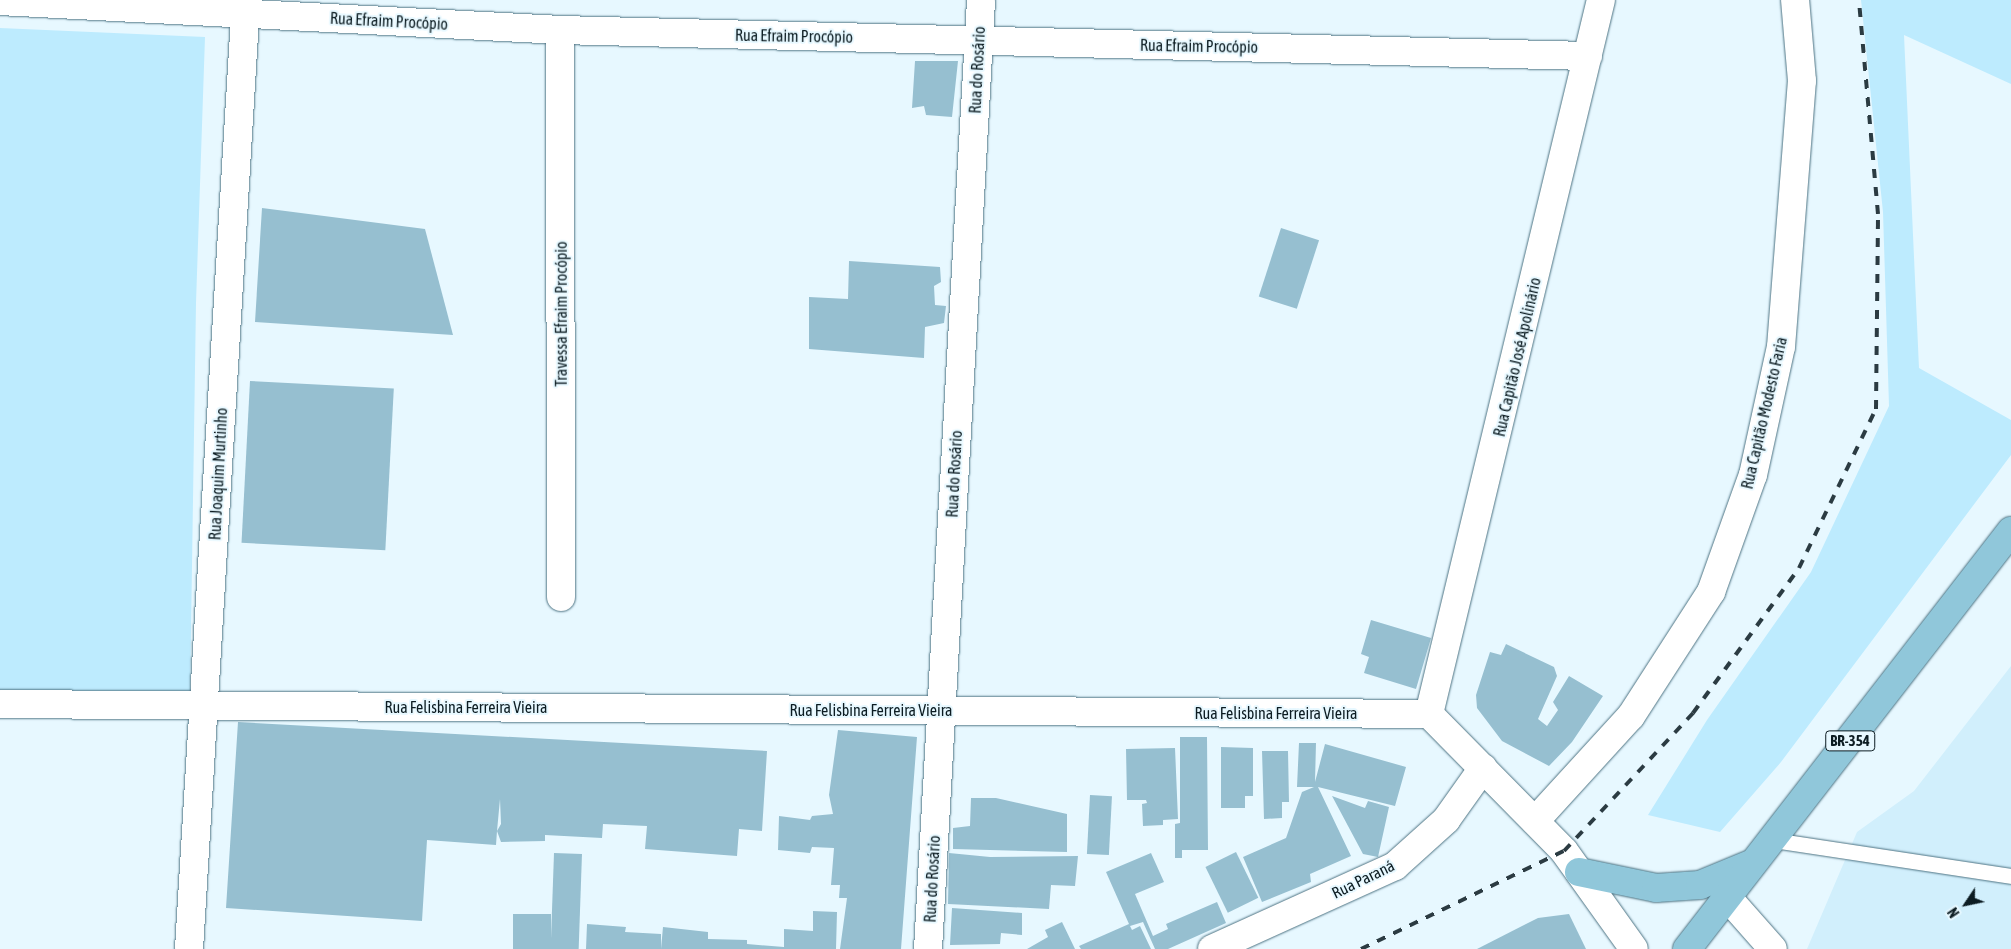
<!DOCTYPE html>
<meta charset="utf-8">
<style>
body{margin:0}
#map{position:relative;width:2011px;height:949px;overflow:hidden;background:#e7f8ff;font-family:"Asap Condensed",sans-serif}
div>[style]{position:absolute}
[style*='--x']{left:calc(var(--x)*1px);top:calc(var(--y)*1px);width:calc(var(--w)*1px);rotate:calc(var(--a)*1deg)}
.built>*{inset:0;background:#d1effc}
.green>*{inset:0;background:#bdebfe}
.building>*{inset:0;background:#96bfd0;transform-origin:0 0}
.roads{filter:drop-shadow(0 0 1px #4d7383) drop-shadow(0 0 1px #4d7383)}
.service>*{height:15px;margin:-7.5px;padding:0 7.5px;transform-origin:7.5px;border-radius:7.5px;background:#fff}
.minor>*{height:28px;margin:-14px;padding:0 14px;transform-origin:14px;border-radius:14px;background:#fff}
.tertiary>*{height:28px;margin:-14px;padding:0 14px;transform-origin:14px;border-radius:14px;background:#fff}
.primary>*{height:28px;margin:-14px;padding:0 14px;transform-origin:14px;border-radius:14px;background:#90c7da}
.rail>*{height:4px;margin-top:-2px;transform-origin:0;background:repeating-linear-gradient(90deg,#2b3b42 0 9px,transparent 0 18px)}
span{translate:-50% -50%;white-space:nowrap;text-align:center;line-height:1.15;-webkit-text-stroke:4px #e7f8ff;paint-order:stroke}
.shield-label span{padding:1px 4px;background:#e7f8ff;border:1px solid;border-radius:4px;-webkit-text-stroke-width:0}
.shield-label{font-size:15px;color:#0c1c22;font-weight:700}
.street-label{font-size:16px;color:#0c1c22}
.north{position:absolute;left:1941px;top:879px;width:50px;height:50px;-webkit-text-stroke:4px #e7f8ff;paint-order:stroke;rotate:236deg;font-size:14px;font-weight:700;line-height:20px;text-align:center;color:#0c1c22}
.north::after{content:'';display:block;margin:auto;width:18px;height:22px;background:#0c1c22;clip-path:polygon(50% 0,100% 100%,50% 72%,0 100%)}
</style>
<div id="map">
<div class="built">
<i style="clip-path:polygon(2011px 666px,2011px 949px,1807px 949px,1857px 832px,1914px 791px)"></i>
</div>
<div class="green">
<i style="clip-path:polygon(1861px 0,2011px 0,2011px 84px,1904px 35px,1919px 368px,2011px 420px,2011px 455px,1781px 762px,1720px 832px,1648px 815px,1707px 720px,1811px 572px,1889px 406px,1883px 212px)"></i>
<i style="clip-path:polygon(0 28px,205px 37px,196px 303px,190px 697px,0 692px)"></i>
</div>
<div class="building">
<i style="clip-path:polygon(915px 61px,958px 61px,952px 117px,926px 115px,924px 106px,912px 108px)"></i>
<i style="clip-path:polygon(262px 208px,425px 229px,453px 335px,255px 322px)"></i>
<i style="left:1281px;top:228px;width:40px;height:72px;rotate:18deg"></i>
<i style="clip-path:polygon(849px 261px,940px 267px,941px 282px,934px 286px,935px 305px,946px 306px,944px 323px,925px 327px,924px 358px,809px 349px,809px 297px,848px 299px)"></i>
<i style="left:250px;top:381px;width:144px;height:162px;rotate:3deg"></i>
<i style="clip-path:polygon(1371px 620px,1431px 638px,1416px 689px,1364px 673px,1369px 657px,1361px 654px)"></i>
<i style="clip-path:polygon(1506px 644px,1554px 667px,1557px 676px,1538px 719px,1547px 726px,1558px 710px,1553px 702px,1569px 676px,1603px 696px,1572px 742px,1549px 766px,1502px 741px,1477px 708px,1476px 695px,1490px 652px,1501px 655px)"></i>
<i style="clip-path:polygon(evenodd,238px 722px,767px 751px,762px 831px,739px 829px,737px 856px,645px 849px,647px 826px,603px 824px,602px 838px,545px 835px,545px 841px,501px 842px,497px 831px,496px 845px,427px 840px,422px 921px,226px 908px,238px 722px,500px 799px,501px 824px,497px 831px,500px 799px)"></i>
<i style="clip-path:polygon(838px 730px,917px 737px,901px 949px,840px 949px,847px 898px,839px 898px,840px 885px,831px 885px,834px 848px,812px 847px,810px 853px,778px 850px,779px 816px,810px 820px,812px 816px,833px 814px,829px 795px)"></i>
<i style="clip-path:polygon(1180px 737px,1207px 737px,1208px 850px,1182px 850px,1182px 858px,1175px 858px,1175px 824px,1180px 823px)"></i>
<i style="clip-path:polygon(1299px 743px,1316px 743px,1315px 782px,1325px 744px,1406px 767px,1395px 806px,1318px 787px,1351px 856px,1310px 874px,1311px 882px,1262px 902px,1243px 857px,1286px 838px,1302px 792px,1314px 787px,1297px 787px)"></i>
<i style="clip-path:polygon(1221px 747px,1253px 748px,1253px 796px,1245px 796px,1245px 808px,1221px 808px)"></i>
<i style="clip-path:polygon(1175px 748px,1178px 819px,1163px 820px,1163px 825px,1143px 826px,1142px 804px,1147px 803px,1146px 800px,1127px 800px,1126px 749px)"></i>
<i style="clip-path:polygon(1262px 751px,1288px 751px,1289px 802px,1282px 802px,1282px 818px,1264px 819px)"></i>
<i style="left:1090px;top:795px;width:22px;height:59px;rotate:3deg"></i>
<i style="clip-path:polygon(1332px 796px,1365px 808px,1368px 801px,1389px 807px,1378px 857px,1363px 854px)"></i>
<i style="clip-path:polygon(971px 798px,996px 798px,1067px 814px,1067px 852px,953px 849px,953px 828px,970px 826px)"></i>
<i style="left:1236px;top:852px;width:51px;height:34px;rotate:64deg"></i>
<i style="left:554px;top:853px;width:28px;height:96px;rotate:2deg"></i>
<i style="clip-path:polygon(949px 853px,990px 857px,1078px 856px,1075px 886px,1051px 885px,1049px 909px,948px 904px)"></i>
<i style="clip-path:polygon(1151px 853px,1164px 882px,1135px 894px,1153px 936px,1168px 929px,1166px 924px,1217px 902px,1226px 923px,1168px 949px,1155px 949px,1143px 922px,1130px 926px,1132px 930px,1140px 926px,1151px 949px,1081px 949px,1079px 946px,1129px 924px,1106px 872px)"></i>
<i style="clip-path:polygon(952px 908px,1022px 913px,1022px 935px,1001px 933px,1000px 944px,950px 945px)"></i>
<i style="clip-path:polygon(813px 911px,837px 912px,836px 949px,661px 949px,663px 927px,708px 932px,708px 939px,747px 940px,747px 944px,784px 947px,784px 929px,813px 931px)"></i>
<i style="left:513px;top:914px;width:38px;height:35px"></i>
<i style="clip-path:polygon(1569px 914px,1586px 949px,1477px 949px,1538px 918px)"></i>
<i style="clip-path:polygon(1062px 922px,1075px 949px,1027px 949px,1048px 937px,1045px 930px)"></i>
<i style="clip-path:polygon(587px 924px,626px 927px,625px 932px,661px 934px,661px 949px,586px 949px)"></i>
</div>
<div class="roads">
<div class="service">
<i style="--x:1773;--y:840;--w:241;--a:8.6"></i>
</div>
<div class="minor">
<i style="--x:0;--y:1;--w:561;--a:2.96"></i>
<i style="--x:560;--y:30;--w:1028;--a:1.45"></i>
<i style="--x:560;--y:30;--w:567;--a:89.9"></i>
<i style="--x:0;--y:704;--w:1429;--a:0.4"></i>
<i style="--x:1429;--y:714;--w:192;--a:45.4"></i>
<i style="--x:1564;--y:851;--w:120;--a:54.5"></i>
<i style="--x:1429;--y:714;--w:734;--a:-76.46"></i>
<i style="--x:1535;--y:821;--w:142;--a:-47.6"></i>
<i style="--x:1631;--y:716;--w:148;--a:-57.2"></i>
<i style="--x:1711;--y:592;--w:124;--a:-70.3"></i>
<i style="--x:1753;--y:475;--w:131;--a:-77.7"></i>
<i style="--x:1781;--y:347;--w:267;--a:-85.5"></i>
<i style="--x:1802;--y:81;--w:81;--a:-94.9"></i>
<i style="--x:1727;--y:897;--w:69;--a:48.5"></i>
<i style="--x:928;--y:949;--w:950;--a:-86.8"></i>
<i style="--x:1212;--y:949;--w:201;--a:-24.4"></i>
<i style="--x:1395;--y:866;--w:69;--a:-42"></i>
<i style="--x:1446;--y:820;--w:64;--a:-54.6"></i>
</div>
<div class="tertiary">
<i style="--x:189;--y:949;--w:951;--a:-86.56"></i>
</div>
<div class="primary">
<i style="--x:1579;--y:872;--w:79;--a:11.7"></i>
<i style="--x:1656;--y:888;--w:44;--a:-3.9"></i>
<i style="--x:1700;--y:885;--w:55;--a:-22.4"></i>
<i style="--x:1687;--y:949;--w:529;--a:-52.22"></i>
</div>
</div>
<div class="rail">
<i style="--x:1361;--y:949;--w:225;--a:-25.8"></i>
<i style="--x:1564;--y:851;--w:189;--a:-46.9"></i>
<i style="--x:1693;--y:713;--w:180;--a:-53.8"></i>
<i style="--x:1799;--y:568;--w:177;--a:-64.2"></i>
<i style="--x:1876;--y:409;--w:195;--a:-89.4"></i>
<i style="--x:1878;--y:214;--w:215;--a:-95.1"></i>
</div>
<div class="shield-label">
<span style="left:1850px;top:741px">BR-354</span>
</div>
<div class="street-label">
<span style="left:389px;top:21px;rotate:3deg">Rua Efraim Procópio</span>
<span style="left:794px;top:36px;rotate:1deg">Rua Efraim Procópio</span>
<span style="left:1199px;top:46px;rotate:1deg">Rua Efraim Procópio</span>
<span style="left:977px;top:70px;rotate:-87deg">Rua do Rosário</span>
<span style="left:561px;top:314px;rotate:-90deg">Travessa Efraim Procópio</span>
<span style="left:1517px;top:357px;rotate:-77deg">Rua Capitão José Apolinário</span>
<span style="left:1764px;top:413px;rotate:-77deg">Rua Capitão Modesto Faria</span>
<span style="left:218px;top:474px;rotate:-87deg">Rua Joaquim Murtinho</span>
<span style="left:954px;top:474px;rotate:-87deg">Rua do Rosário</span>
<span style="left:466px;top:707px">Rua Felisbina Ferreira Vieira</span>
<span style="left:871px;top:710px">Rua Felisbina Ferreira Vieira</span>
<span style="left:1276px;top:713px">Rua Felisbina Ferreira Vieira</span>
<span style="left:932px;top:879px;rotate:-87deg">Rua do Rosário</span>
<span style="left:1363px;top:879px;rotate:-26deg">Rua Paraná</span>
</div>
<div class="north">N</div>
</div>
